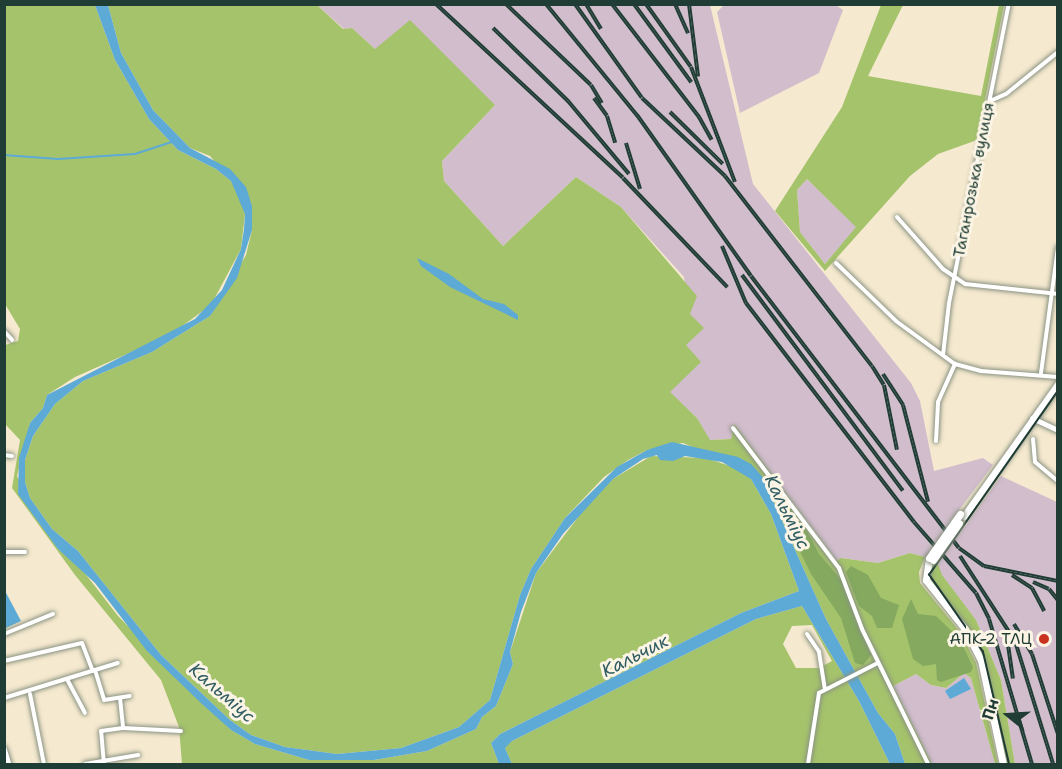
<!DOCTYPE html>
<meta charset="utf-8">
<style>
body{margin:0}
#map{position:relative;width:1062px;height:769px;overflow:hidden;background:#f5e9cf;font-family:"Shantell Sans",sans-serif}
div>[style]{position:absolute}
[style*='--x']{left:calc(var(--x)*1px);top:calc(var(--y)*1px);width:calc(var(--w)*1px);rotate:calc(var(--a)*1deg)}
.industrial>*{inset:0;background:#d1bdcc}
.green>*{inset:0;background:#a5c36b}
.forest>*{inset:0;background:#84a95f}
.water>*{inset:0;background:#5caad5}
.stream>*{height:1.5px;margin:-0.75px;padding:0 0.75px;transform-origin:0.75px;border-radius:0.75px;background:#5caad5}
.roads{filter:drop-shadow(0 0 2px #8a9382) drop-shadow(0 0 2px #8a9382)}
.minor>*{height:4px;margin:-2px;padding:0 2px;transform-origin:2px;border-radius:2px;background:#fff}
.tertiary>*{height:4.5px;margin:-2.25px;padding:0 2.25px;transform-origin:2.25px;border-radius:2.25px;background:#fff}
.secondary>*{height:5px;margin:-2.5px;padding:0 2.5px;transform-origin:2.5px;border-radius:2.5px;background:#fff}
.trunk>*{height:7px;margin:-3.5px;padding:0 3.5px;transform-origin:3.5px;border-radius:3.5px;background:#fff}
.tram>*{height:1.5px;margin:-0.75px;padding:0 0.75px;transform-origin:0.75px;border-radius:0.75px;background:#1f3d34}
.rail>*{height:4px;margin-top:-2px;transform-origin:0;background:repeating-linear-gradient(90deg,#fcf5e5 0 4.5px,#1f3d34 0 9px);box-sizing:border-box;border-block:2px solid #1f3d34}
.bridges{filter:drop-shadow(0 0 2px #8a9382) drop-shadow(0 0 2px #8a9382)}
.trunk-bridge>*{height:7px;margin:-3.5px;padding:0 3.5px;transform-origin:3.5px;border-radius:3.5px;background:#fff}
.dots>*{width:16px;height:16px;translate:-50% -50%;box-sizing:border-box;border:3px solid #fcf5e5;border-radius:50%}
span{translate:-50% -50%;white-space:nowrap;text-align:center;line-height:1.15;-webkit-text-stroke:6px #fcf5e5;paint-order:stroke}
.street-label{font-size:16px;color:#1f3d34}
.poi-label{font-size:16px;color:#1f3d34}
.right{translate:-100% -50%;text-align:right}
.water-label{font-size:18px;color:#315e64;font-style:italic}
.frame{position:absolute;inset:0;border:6px solid #1f3d34;pointer-events:none}
.north{position:absolute;left:978px;top:685px;width:60px;height:60px;-webkit-text-stroke:4px #fcf5e5;paint-order:stroke;rotate:288deg;font-size:16px;font-weight:700;line-height:24px;text-align:center;color:#1f3d34}
.north::after{content:'';display:block;margin:auto;width:21px;height:27px;background:#1f3d34;clip-path:polygon(50% 0,100% 100%,50% 72%,0 100%)}
</style>
<div id="map">
<div class="industrial">
<i style="clip-path:polygon(725px 4px,834px 4px,843px 10px,819px 73px,740px 113px,717px 12px)"></i>
<i style="clip-path:polygon(317px 5px,710px 5px,753px 184px,911px 383px,920px 401px,934px 471px,983px 458px,993px 465px,950px 522px,960px 533px,1001px 476px,1057px 502px,1057px 764px,1015px 764px,1001px 680px,976px 620px,941px 575px,932px 548px,925px 557px,910px 553px,878px 563px,841px 558px,837px 561px,734px 425px,731px 439px,709px 440px,697px 418px,669px 392px,686px 345px,690px 314px,684px 277px,621px 207px,576px 177px,503px 246px,444px 181px,442px 161px,495px 105px,375px 49px,352px 28px,344px 29px)"></i>
<i style="clip-path:polygon(807px 179px,857px 227px,825px 264px,800px 232px,797px 190px)"></i>
<i style="clip-path:polygon(916px 674px,931px 685px,946px 688px,964px 673px,971px 678px,995px 764px,932px 764px,893px 686px)"></i>
</div>
<div class="green">
<i style="clip-path:polygon(5px 5px,95px 5px,115px 60px,149px 119px,178px 150px,216px 169px,231px 181px,240px 196px,245px 214px,241px 249px,211px 305px,170px 335px,75px 377px,47px 395px,43px 408px,30px 423px,17px 476px,58px 549px,77px 563px,118px 616px,231px 730px,255px 744px,309px 760px,374px 760px,427px 751px,476px 729px,482px 717px,496px 706px,513px 664px,510px 652px,536px 573px,594px 496px,613px 479px,651px 456px,706px 458px,739px 469px,751px 479px,771px 514px,799px 591px,741px 613px,500px 734px,491px 743px,499px 764px,182px 764px,179px 727px,161px 680px,75px 575px,12px 488px,20px 440px,5px 424px,5px 345px,18px 341px,20px 329px,5px 304px)"></i>
<i style="clip-path:polygon(108px 5px,317px 5px,343px 29px,352px 28px,375px 49px,410px 20px,495px 105px,442px 161px,444px 181px,503px 246px,576px 177px,621px 207px,697px 296px,690px 314px,704px 328px,686px 345px,701px 362px,670px 392px,697px 418px,710px 440px,731px 439px,734px 424px,836px 561px,841px 558px,878px 563px,910px 553px,925px 557px,919px 572px,920px 583px,960px 632px,976px 663px,998px 764px,995px 764px,971px 678px,964px 673px,946px 688px,931px 685px,916px 674px,893px 686px,932px 764px,905px 764px,895px 734px,878px 713px,826px 619px,762px 476px,683px 443px,647px 450px,628px 460px,604px 477px,565px 518px,531px 569px,520px 595px,490px 700px,459px 727px,401px 748px,337px 754px,285px 747px,251px 735px,230px 720px,161px 655px,78px 551px,52px 529px,30px 498px,25px 482px,25px 460px,33px 436px,55px 404px,83px 381px,152px 352px,210px 316px,246px 255px,252px 230px,252px 206px,210px 156px,190px 148px,153px 110px,121px 53px)"></i>
<i style="clip-path:polygon(evenodd,881px 5px,903px 5px,868px 76px,981px 96px,999px 5px,1004px 5px,977px 140px,938px 154px,910px 176px,825px 271px,775px 211px,842px 107px,881px 5px,807px 179px,856px 227px,825px 264px,800px 232px,797px 190px,807px 179px)"></i>
<i style="clip-path:polygon(938px 554px,941px 558px,938px 564px,942px 575px,976px 620px,1001px 680px,1015px 764px,1006px 764px,981px 655px,930px 585px,927px 569px)"></i>
<i style="clip-path:polygon(evenodd,802px 606px,859px 701px,890px 764px,512px 764px,505px 748px,508px 743px,756px 619px,802px 606px,812px 625px,832px 661px,819px 668px,796px 668px,783px 644px,792px 626px,812px 625px)"></i>
</div>
<div class="forest">
<i style="clip-path:polygon(766px 474px,801px 520px,819px 554px,842px 581px,871px 655px,863px 665px,855px 663px,841px 618px,811px 574px,764px 478px)"></i>
<i style="clip-path:polygon(851px 566px,868px 575px,881px 598px,899px 605px,892px 628px,877px 628px,872px 616px,859px 606px,846px 572px)"></i>
<i style="clip-path:polygon(911px 599px,918px 614px,936px 616px,959px 638px,973px 667px,971px 672px,941px 682px,937px 680px,936px 664px,923px 666px,913px 659px,902px 619px)"></i>
</div>
<div class="water">
<i style="clip-path:polygon(95px 5px,108px 5px,121px 53px,153px 110px,190px 148px,230px 169px,246px 187px,252px 206px,252px 230px,237px 278px,210px 316px,152px 352px,83px 381px,55px 404px,33px 436px,25px 460px,25px 482px,30px 498px,52px 529px,78px 551px,161px 655px,230px 720px,251px 735px,285px 747px,337px 754px,401px 748px,459px 727px,490px 700px,520px 595px,531px 569px,565px 518px,617px 467px,647px 450px,672px 442px,738px 457px,751px 464px,762px 476px,826px 619px,878px 713px,895px 734px,905px 764px,890px 764px,859px 701px,802px 606px,756px 619px,512px 741px,505px 748px,512px 764px,499px 764px,491px 743px,500px 734px,741px 613px,799px 591px,771px 514px,751px 479px,722px 462px,685px 456px,673px 461px,660px 460px,657px 455px,643px 459px,613px 479px,563px 534px,536px 573px,521px 612px,510px 652px,513px 664px,496px 706px,482px 717px,476px 729px,427px 751px,374px 760px,309px 760px,255px 744px,231px 730px,202px 704px,147px 651px,95px 583px,58px 549px,18px 494px,19px 458px,30px 423px,43px 408px,47px 395px,195px 319px,222px 290px,241px 249px,244px 229px,245px 214px,231px 181px,216px 169px,178px 150px,149px 119px,115px 60px)"></i>
<i style="clip-path:polygon(417px 258px,449px 274px,483px 299px,504px 304px,518px 315px,518px 320px,450px 287px,421px 266px)"></i>
<i style="clip-path:polygon(4px 589px,21px 621px,6px 628px,4px 625px)"></i>
<i style="clip-path:polygon(964px 678px,971px 689px,950px 699px,945px 691px)"></i>
</div>
<div class="stream">
<i style="--x:4;--y:155;--w:54;--a:4.2"></i>
<i style="--x:58;--y:159;--w:77;--a:-3.7"></i>
<i style="--x:135;--y:154;--w:39;--a:-18"></i>
</div>
<div class="roads">
<div class="minor">
<i style="--x:990;--y:101;--w:17;--a:-24"></i>
<i style="--x:1006;--y:94;--w:67;--a:-38.9"></i>
<i style="--x:897;--y:217;--w:69;--a:48.5"></i>
<i style="--x:943;--y:269;--w:27;--a:34"></i>
<i style="--x:965;--y:284;--w:94;--a:6.1"></i>
<i style="--x:836;--y:263;--w:83;--a:44"></i>
<i style="--x:896;--y:321;--w:73;--a:36.1"></i>
<i style="--x:955;--y:364;--w:27;--a:15"></i>
<i style="--x:981;--y:371;--w:77;--a:4.5"></i>
<i style="--x:4;--y:331;--w:12;--a:48"></i>
<i style="--x:943;--y:355;--w:52;--a:-83.4"></i>
<i style="--x:949;--y:303;--w:305;--a:-78.7"></i>
<i style="--x:1041;--y:373;--w:127;--a:-82.3"></i>
<i style="--x:733;--y:428;--w:176;--a:52.9"></i>
<i style="--x:839;--y:568;--w:65;--a:69.3"></i>
<i style="--x:862;--y:629;--w:150;--a:63.9"></i>
<i style="--x:1033;--y:439;--w:23;--a:85"></i>
<i style="--x:1035;--y:462;--w:30;--a:40"></i>
<i style="--x:936;--y:441;--w:39;--a:-87"></i>
<i style="--x:938;--y:402;--w:42;--a:-65.9"></i>
<i style="--x:4;--y:455;--w:8;--a:7"></i>
<i style="--x:4;--y:552;--w:21;--a:0"></i>
<i style="--x:4;--y:634;--w:53;--a:-22.2"></i>
<i style="--x:807;--y:634;--w:22;--a:56"></i>
<i style="--x:819;--y:652;--w:37;--a:81"></i>
<i style="--x:4;--y:661;--w:80;--a:-13"></i>
<i style="--x:82;--y:643;--w:30;--a:69"></i>
<i style="--x:95;--y:670;--w:31;--a:73"></i>
<i style="--x:104;--y:700;--w:26;--a:-9"></i>
<i style="--x:68;--y:681;--w:36;--a:62"></i>
<i style="--x:30;--y:694;--w:71;--a:78.7"></i>
<i style="--x:4;--y:698;--w:119;--a:-17.1"></i>
<i style="--x:120;--y:698;--w:30;--a:84"></i>
<i style="--x:85;--y:764;--w:54;--a:-9.6"></i>
<i style="--x:104;--y:764;--w:33;--a:-95"></i>
<i style="--x:101;--y:731;--w:22;--a:-8"></i>
<i style="--x:123;--y:728;--w:58;--a:3"></i>
<i style="--x:808;--y:764;--w:72;--a:-81.2"></i>
<i style="--x:819;--y:693;--w:66;--a:-27"></i>
</div>
<div class="tertiary">
<i style="--x:4;--y:748;--w:17;--a:73"></i>
</div>
<div class="secondary">
<i style="--x:1032;--y:418;--w:29;--a:25"></i>
</div>
<div class="trunk">
<i style="--x:964;--y:516;--w:162;--a:-54.5"></i>
<i style="--x:929;--y:558;--w:22;--a:98"></i>
<i style="--x:926;--y:580;--w:63;--a:51.5"></i>
<i style="--x:965;--y:629;--w:35;--a:63"></i>
<i style="--x:981;--y:660;--w:106;--a:78.1"></i>
</div>
</div>
<div class="tram">
<i style="--x:1009;--y:764;--w:115;--a:-103.1"></i>
<i style="--x:983;--y:652;--w:94;--a:-125"></i>
<i style="--x:929;--y:575;--w:225;--a:-55"></i>
</div>
<div class="rail">
<i style="--x:436;--y:4;--w:255;--a:42.9"></i>
<i style="--x:623;--y:178;--w:151;--a:46.3"></i>
<i style="--x:506;--y:4;--w:117;--a:43.6"></i>
<i style="--x:591;--y:85;--w:21;--a:59"></i>
<i style="--x:546;--y:4;--w:144;--a:50.7"></i>
<i style="--x:637;--y:115;--w:197;--a:54.7"></i>
<i style="--x:751;--y:276;--w:342;--a:52.6"></i>
<i style="--x:959;--y:548;--w:31;--a:36"></i>
<i style="--x:984;--y:566;--w:76;--a:11.5"></i>
<i style="--x:575;--y:4;--w:115;--a:54.5"></i>
<i style="--x:642;--y:98;--w:114;--a:43.2"></i>
<i style="--x:725;--y:176;--w:240;--a:52.3"></i>
<i style="--x:872;--y:366;--w:22;--a:58"></i>
<i style="--x:884;--y:385;--w:66;--a:78.7"></i>
<i style="--x:586;--y:4;--w:29;--a:59"></i>
<i style="--x:612;--y:4;--w:143;--a:52.4"></i>
<i style="--x:699;--y:117;--w:26;--a:61"></i>
<i style="--x:634;--y:4;--w:97;--a:53.8"></i>
<i style="--x:646;--y:4;--w:77;--a:54.5"></i>
<i style="--x:691;--y:67;--w:123;--a:69.1"></i>
<i style="--x:675;--y:4;--w:32;--a:66"></i>
<i style="--x:689;--y:4;--w:73;--a:82.9"></i>
<i style="--x:493;--y:28;--w:105;--a:44.2"></i>
<i style="--x:568;--y:101;--w:95;--a:50.1"></i>
<i style="--x:594;--y:98;--w:22;--a:54"></i>
<i style="--x:607;--y:116;--w:28;--a:73"></i>
<i style="--x:670;--y:112;--w:74;--a:44.5"></i>
<i style="--x:626;--y:143;--w:48;--a:73.1"></i>
<i style="--x:722;--y:246;--w:62;--a:67.2"></i>
<i style="--x:746;--y:303;--w:276;--a:52.5"></i>
<i style="--x:914;--y:522;--w:94;--a:48.9"></i>
<i style="--x:976;--y:593;--w:29;--a:63"></i>
<i style="--x:989;--y:619;--w:151;--a:73.5"></i>
<i style="--x:742;--y:275;--w:269;--a:53.3"></i>
<i style="--x:883;--y:374;--w:37;--a:57"></i>
<i style="--x:903;--y:405;--w:100;--a:75.5"></i>
<i style="--x:960;--y:556;--w:101;--a:57.1"></i>
<i style="--x:1015;--y:641;--w:129;--a:72.8"></i>
<i style="--x:1012;--y:575;--w:24;--a:33"></i>
<i style="--x:1032;--y:588;--w:26;--a:62"></i>
<i style="--x:1033;--y:582;--w:17;--a:24"></i>
<i style="--x:1049;--y:589;--w:14;--a:51"></i>
<i style="--x:1014;--y:624;--w:35;--a:59"></i>
<i style="--x:1032;--y:654;--w:84;--a:72"></i>
<i style="--x:1007;--y:638;--w:41;--a:81.7"></i>
</div>
<div class="bridges">
<div class="trunk-bridge">
<i style="--x:929;--y:558;--w:54;--a:-54.8"></i>
<i style="--x:933;--y:560;--w:45;--a:-54.9"></i>
</div>
</div>
<div class="dots">
<i style="left:1044px;top:639px;background:#c8321e"></i>
</div>
<div class="street-label">
<span style="left:974px;top:180px;rotate:-79deg">Таганрозька вулиця</span>
</div>
<div class="poi-label">
<span class="right" style="left:1032px;top:639px">АПК-2 ТЛЦ</span>
</div>
<div class="water-label">
<span style="left:787px;top:512px;rotate:64deg">Кальміус</span>
<span style="left:635px;top:656px;rotate:-27deg">Кальчик</span>
<span style="left:222px;top:693px;rotate:41deg">Кальміус</span>
</div>
<div class="frame"></div>
<div class="north">Пн</div>
</div>
